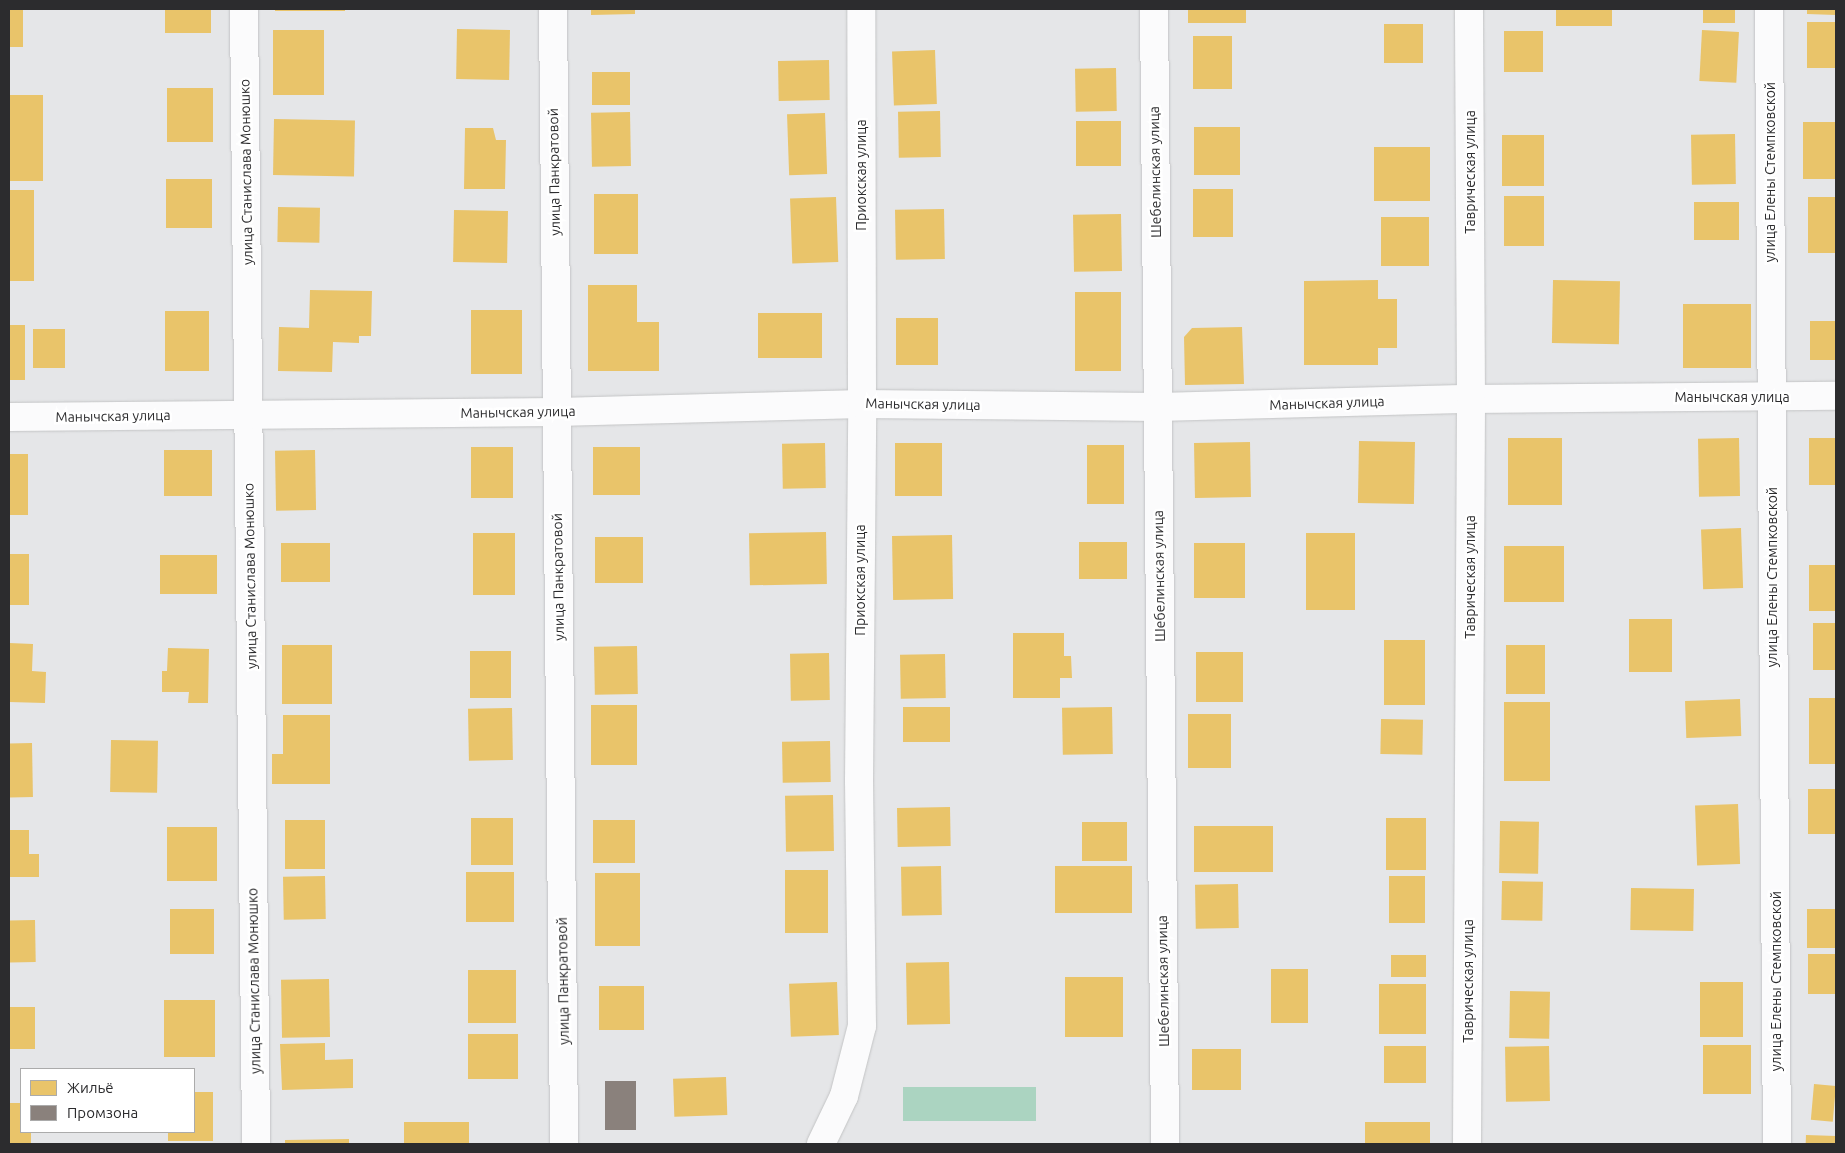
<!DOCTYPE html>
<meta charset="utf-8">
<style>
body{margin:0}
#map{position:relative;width:1845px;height:1153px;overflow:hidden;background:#e5e6e8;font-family:Ubuntu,sans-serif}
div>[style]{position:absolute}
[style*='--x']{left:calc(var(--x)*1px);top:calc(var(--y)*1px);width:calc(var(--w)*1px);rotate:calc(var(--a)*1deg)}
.green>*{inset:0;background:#abd4c1;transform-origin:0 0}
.homes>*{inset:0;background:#e9c46a;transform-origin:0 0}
.industry>*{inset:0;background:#8a817c;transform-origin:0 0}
.roads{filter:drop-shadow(0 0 1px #c3c4c5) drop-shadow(0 0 1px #c3c4c5)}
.minor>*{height:28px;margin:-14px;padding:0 14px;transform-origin:14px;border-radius:14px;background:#fbfbfc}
span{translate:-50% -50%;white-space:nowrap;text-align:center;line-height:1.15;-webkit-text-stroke:5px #fff;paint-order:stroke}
.street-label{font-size:14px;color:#2c2c2e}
.frame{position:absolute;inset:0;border:10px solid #2c2c2e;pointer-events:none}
.legend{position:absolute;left:20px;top:1068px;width:175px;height:65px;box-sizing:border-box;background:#fff;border:1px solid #ababab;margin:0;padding:6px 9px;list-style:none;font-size:15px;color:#2c2c2e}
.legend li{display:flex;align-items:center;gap:10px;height:25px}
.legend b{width:25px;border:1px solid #ababab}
</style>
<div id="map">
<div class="green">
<i style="left:1036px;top:1087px;width:34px;height:133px;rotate:90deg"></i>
</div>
<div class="homes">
<i style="left:9px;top:9px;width:14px;height:38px"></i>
<i style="left:165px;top:9px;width:46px;height:24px"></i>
<i style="left:275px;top:9px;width:70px;height:2px"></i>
<i style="clip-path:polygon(591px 9px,635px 9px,635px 14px,591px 15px)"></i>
<i style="left:1188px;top:9px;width:58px;height:14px"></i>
<i style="left:1556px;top:9px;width:56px;height:17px"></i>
<i style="left:1703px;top:9px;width:32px;height:14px"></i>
<i style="clip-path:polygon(1807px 9px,1836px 9px,1836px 15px,1807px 14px)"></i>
<i style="left:1807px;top:22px;width:29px;height:46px"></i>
<i style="left:1384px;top:24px;width:39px;height:39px"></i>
<i style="left:457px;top:29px;width:53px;height:50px;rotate:1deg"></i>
<i style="left:273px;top:30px;width:51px;height:65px"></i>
<i style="left:1702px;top:30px;width:37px;height:51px;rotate:3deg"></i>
<i style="left:1504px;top:31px;width:39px;height:41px"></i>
<i style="left:1193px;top:36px;width:39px;height:53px"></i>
<i style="left:935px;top:50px;width:54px;height:43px;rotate:88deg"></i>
<i style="left:829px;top:60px;width:40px;height:51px;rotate:89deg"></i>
<i style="left:1116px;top:68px;width:43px;height:41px;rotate:89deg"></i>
<i style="left:592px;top:72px;width:38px;height:33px"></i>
<i style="left:167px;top:88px;width:46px;height:54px"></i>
<i style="left:9px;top:95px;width:34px;height:86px"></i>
<i style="left:940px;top:111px;width:46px;height:42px;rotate:89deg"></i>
<i style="left:630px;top:112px;width:54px;height:39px;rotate:89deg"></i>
<i style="left:825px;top:113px;width:61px;height:38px;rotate:88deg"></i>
<i style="left:274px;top:119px;width:81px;height:56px;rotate:1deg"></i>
<i style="left:1076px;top:121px;width:45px;height:45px"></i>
<i style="left:1836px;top:122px;width:57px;height:33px;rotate:90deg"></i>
<i style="left:1240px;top:127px;width:48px;height:46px;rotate:90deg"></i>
<i style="clip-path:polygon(465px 128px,493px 128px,496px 140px,506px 140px,505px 189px,464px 189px)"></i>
<i style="left:1735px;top:134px;width:50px;height:44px;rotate:89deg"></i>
<i style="left:1502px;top:135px;width:42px;height:51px"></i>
<i style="left:1374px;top:147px;width:56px;height:54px"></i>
<i style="left:166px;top:179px;width:46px;height:49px"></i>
<i style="left:1233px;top:189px;width:48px;height:40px;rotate:90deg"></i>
<i style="left:9px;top:190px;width:25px;height:91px"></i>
<i style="left:594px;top:194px;width:44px;height:60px"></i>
<i style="left:1504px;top:196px;width:40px;height:50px"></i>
<i style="left:836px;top:197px;width:65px;height:46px;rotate:88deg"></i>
<i style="left:1836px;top:197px;width:56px;height:28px;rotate:90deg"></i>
<i style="left:1694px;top:202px;width:45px;height:38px"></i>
<i style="left:278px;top:207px;width:42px;height:35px;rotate:1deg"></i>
<i style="left:944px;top:209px;width:50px;height:49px;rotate:89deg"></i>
<i style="left:454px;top:210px;width:54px;height:52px;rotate:1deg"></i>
<i style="left:1121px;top:214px;width:57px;height:48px;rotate:89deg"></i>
<i style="left:1381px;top:217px;width:48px;height:49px"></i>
<i style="clip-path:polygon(1378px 280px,1378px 299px,1397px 299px,1397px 348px,1378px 348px,1378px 365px,1304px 365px,1304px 281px)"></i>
<i style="left:1553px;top:280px;width:67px;height:63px;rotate:1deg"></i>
<i style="clip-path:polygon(588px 285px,637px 285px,637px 322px,659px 322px,659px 371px,588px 371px)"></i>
<i style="clip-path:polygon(310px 290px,372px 291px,371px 336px,359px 336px,359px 343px,333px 342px,332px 372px,278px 371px,279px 327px,309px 328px)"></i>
<i style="left:1075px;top:292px;width:46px;height:79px"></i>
<i style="left:1751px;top:304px;width:64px;height:68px;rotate:90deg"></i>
<i style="left:471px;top:310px;width:51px;height:64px"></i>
<i style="left:165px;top:311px;width:44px;height:60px"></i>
<i style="left:758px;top:313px;width:64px;height:45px"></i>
<i style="left:896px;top:318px;width:42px;height:47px"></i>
<i style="left:1810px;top:321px;width:26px;height:39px"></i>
<i style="left:9px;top:325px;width:16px;height:55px"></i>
<i style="clip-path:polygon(1242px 327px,1244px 384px,1185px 385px,1184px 337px,1192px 328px)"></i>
<i style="left:33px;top:329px;width:32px;height:39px"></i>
<i style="left:1508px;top:438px;width:54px;height:67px"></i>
<i style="left:1739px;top:438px;width:58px;height:41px;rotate:89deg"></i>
<i style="left:1809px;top:438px;width:27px;height:47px"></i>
<i style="left:1359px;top:441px;width:56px;height:62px;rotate:1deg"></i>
<i style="left:1250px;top:442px;width:55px;height:56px;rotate:89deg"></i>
<i style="left:825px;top:443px;width:45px;height:43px;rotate:89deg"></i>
<i style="left:895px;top:443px;width:47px;height:53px"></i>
<i style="left:1087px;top:445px;width:37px;height:59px"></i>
<i style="left:513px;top:447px;width:51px;height:42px;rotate:90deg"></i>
<i style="left:593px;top:447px;width:47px;height:48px"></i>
<i style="left:164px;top:450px;width:48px;height:46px"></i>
<i style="left:315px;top:450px;width:60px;height:40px;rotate:89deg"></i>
<i style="left:9px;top:454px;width:19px;height:61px"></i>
<i style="left:1741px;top:528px;width:60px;height:40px;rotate:88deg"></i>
<i style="left:826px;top:532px;width:52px;height:77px;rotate:89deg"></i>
<i style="left:473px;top:533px;width:42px;height:62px"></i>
<i style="left:1306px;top:533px;width:49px;height:77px"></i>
<i style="left:952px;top:535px;width:64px;height:60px;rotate:89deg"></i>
<i style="left:595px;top:537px;width:48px;height:46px"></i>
<i style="left:1079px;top:542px;width:48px;height:37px"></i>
<i style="left:281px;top:543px;width:49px;height:39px"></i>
<i style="left:1194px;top:543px;width:51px;height:55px"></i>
<i style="left:1504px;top:546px;width:60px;height:56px"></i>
<i style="left:9px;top:554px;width:20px;height:51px"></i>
<i style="left:160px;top:555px;width:57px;height:39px"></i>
<i style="left:1836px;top:565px;width:46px;height:27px;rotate:90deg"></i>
<i style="left:1672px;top:619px;width:53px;height:43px;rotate:90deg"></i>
<i style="left:1813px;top:623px;width:23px;height:47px"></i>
<i style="clip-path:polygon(1013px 633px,1064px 633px,1064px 656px,1071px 656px,1072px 678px,1060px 678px,1060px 698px,1013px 698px)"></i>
<i style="left:1384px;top:640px;width:41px;height:65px"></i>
<i style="clip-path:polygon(9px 643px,33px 644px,32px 671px,46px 672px,45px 703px,9px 702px)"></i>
<i style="left:282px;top:645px;width:50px;height:59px"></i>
<i style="left:1545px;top:645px;width:49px;height:39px;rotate:90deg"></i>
<i style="left:637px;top:646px;width:48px;height:43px;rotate:89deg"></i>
<i style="clip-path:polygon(168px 648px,209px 649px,208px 703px,188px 703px,189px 692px,162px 692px,162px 671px,167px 671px)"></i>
<i style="left:511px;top:651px;width:47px;height:41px;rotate:90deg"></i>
<i style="left:1196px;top:652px;width:47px;height:50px"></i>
<i style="left:829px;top:653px;width:47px;height:39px;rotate:89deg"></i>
<i style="left:945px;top:654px;width:44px;height:45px;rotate:89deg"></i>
<i style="left:1809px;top:698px;width:27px;height:66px"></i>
<i style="left:1740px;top:699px;width:37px;height:55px;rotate:88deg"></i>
<i style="left:1504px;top:702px;width:46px;height:79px"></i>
<i style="left:591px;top:705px;width:46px;height:60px"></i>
<i style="left:903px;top:707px;width:47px;height:35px"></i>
<i style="left:1112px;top:707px;width:47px;height:50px;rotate:89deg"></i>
<i style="left:512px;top:708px;width:52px;height:44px;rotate:89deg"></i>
<i style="left:1188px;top:714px;width:43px;height:54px"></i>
<i style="clip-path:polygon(283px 715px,330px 715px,330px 784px,272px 784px,272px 754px,283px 754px)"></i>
<i style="left:1381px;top:719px;width:42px;height:35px;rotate:1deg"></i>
<i style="left:111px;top:740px;width:47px;height:52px;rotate:1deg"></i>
<i style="left:830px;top:741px;width:41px;height:48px;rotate:89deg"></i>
<i style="left:32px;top:743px;width:54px;height:23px;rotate:89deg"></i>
<i style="left:1836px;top:789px;width:45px;height:28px;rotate:90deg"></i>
<i style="left:833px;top:795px;width:56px;height:48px;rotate:89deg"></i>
<i style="left:1738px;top:804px;width:60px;height:43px;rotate:88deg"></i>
<i style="left:950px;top:807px;width:39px;height:53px;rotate:89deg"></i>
<i style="left:471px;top:818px;width:42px;height:47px"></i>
<i style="left:1386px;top:818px;width:40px;height:52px"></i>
<i style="left:285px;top:820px;width:40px;height:49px"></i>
<i style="left:593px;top:820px;width:42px;height:43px"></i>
<i style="left:1500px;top:821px;width:39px;height:52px;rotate:1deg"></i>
<i style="left:1082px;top:822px;width:45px;height:39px"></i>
<i style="left:1194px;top:826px;width:79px;height:46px"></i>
<i style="left:167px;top:827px;width:50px;height:54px"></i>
<i style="clip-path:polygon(9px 830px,29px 830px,29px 854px,39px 854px,39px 877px,9px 877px)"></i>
<i style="left:941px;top:866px;width:49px;height:40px;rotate:89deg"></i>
<i style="left:1055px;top:866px;width:77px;height:47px"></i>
<i style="left:785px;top:870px;width:43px;height:63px"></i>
<i style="left:466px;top:872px;width:48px;height:50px"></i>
<i style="left:595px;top:873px;width:45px;height:73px"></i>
<i style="left:325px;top:876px;width:43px;height:42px;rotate:89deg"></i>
<i style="left:1389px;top:876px;width:36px;height:47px"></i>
<i style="left:1502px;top:881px;width:41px;height:39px;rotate:1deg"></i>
<i style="left:1238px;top:884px;width:44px;height:43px;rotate:89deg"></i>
<i style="left:1631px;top:888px;width:63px;height:42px;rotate:1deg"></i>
<i style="left:170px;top:909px;width:44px;height:45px"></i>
<i style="left:1807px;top:909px;width:29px;height:39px"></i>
<i style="left:35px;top:920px;width:42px;height:26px;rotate:89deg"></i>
<i style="left:1836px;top:954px;width:40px;height:28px;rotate:90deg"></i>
<i style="left:1391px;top:955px;width:35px;height:22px"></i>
<i style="left:949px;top:962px;width:62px;height:43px;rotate:89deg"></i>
<i style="left:1271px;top:969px;width:37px;height:54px"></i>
<i style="left:468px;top:970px;width:48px;height:53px"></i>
<i style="left:1065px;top:977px;width:58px;height:60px"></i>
<i style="left:329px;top:979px;width:58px;height:48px;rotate:89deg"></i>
<i style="left:837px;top:982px;width:53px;height:48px;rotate:88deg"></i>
<i style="left:1700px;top:982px;width:43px;height:55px"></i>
<i style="left:1426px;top:984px;width:50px;height:47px;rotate:90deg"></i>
<i style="left:599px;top:986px;width:45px;height:44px"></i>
<i style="left:1510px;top:991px;width:40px;height:47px;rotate:1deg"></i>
<i style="left:164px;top:1000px;width:51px;height:57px"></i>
<i style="left:9px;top:1007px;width:26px;height:42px"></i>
<i style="left:468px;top:1034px;width:50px;height:45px"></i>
<i style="clip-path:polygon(325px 1043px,325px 1060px,353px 1059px,353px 1088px,282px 1090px,280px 1044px)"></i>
<i style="left:1703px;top:1045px;width:48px;height:49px"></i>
<i style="left:1384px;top:1046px;width:42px;height:37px"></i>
<i style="left:1549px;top:1046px;width:55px;height:44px;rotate:89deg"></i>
<i style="left:1192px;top:1049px;width:49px;height:41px"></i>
<i style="left:726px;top:1077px;width:38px;height:53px;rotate:88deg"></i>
<i style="left:1814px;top:1084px;width:22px;height:36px;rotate:5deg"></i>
<i style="clip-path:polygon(194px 1092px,213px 1092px,213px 1141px,168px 1141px,168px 1132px,194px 1132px)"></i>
<i style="clip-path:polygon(9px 1103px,21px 1103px,21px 1132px,31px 1132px,31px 1144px,9px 1144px)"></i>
<i style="left:404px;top:1122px;width:65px;height:22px"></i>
<i style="left:1365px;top:1122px;width:65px;height:22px"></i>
<i style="left:1806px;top:1135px;width:30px;height:9px;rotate:2deg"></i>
<i style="clip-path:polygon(349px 1139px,349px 1144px,285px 1144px,285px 1140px)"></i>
</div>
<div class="industry">
<i style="left:605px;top:1081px;width:31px;height:49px"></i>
</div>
<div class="roads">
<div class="minor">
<i style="--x:244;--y:9;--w:1135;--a:89.39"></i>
<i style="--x:553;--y:9;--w:1135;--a:89.44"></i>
<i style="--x:1154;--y:9;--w:1135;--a:89.44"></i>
<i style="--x:1769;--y:9;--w:1135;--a:89.6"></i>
<i style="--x:9;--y:417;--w:548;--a:-0.52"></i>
<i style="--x:557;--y:412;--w:305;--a:-1.5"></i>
<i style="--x:862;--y:404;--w:296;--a:0.6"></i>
<i style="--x:1158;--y:407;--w:313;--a:-1.5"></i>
<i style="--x:1471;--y:399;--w:365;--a:-0.5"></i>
<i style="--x:821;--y:1144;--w:53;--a:-64.4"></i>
<i style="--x:844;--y:1096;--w:72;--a:-75.6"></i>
<i style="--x:862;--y:1026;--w:245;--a:-90.7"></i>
<i style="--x:859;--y:781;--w:377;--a:-89.5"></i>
<i style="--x:862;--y:404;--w:395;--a:-90.1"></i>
<i style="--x:1467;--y:1144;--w:745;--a:-89.69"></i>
<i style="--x:1471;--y:399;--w:390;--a:-90.3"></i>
</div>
</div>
<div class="street-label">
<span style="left:246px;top:172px;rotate:-91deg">улица Станислава Монюшко</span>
<span style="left:554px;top:172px;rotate:-91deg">улица Панкратовой</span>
<span style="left:1155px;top:172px;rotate:-91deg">Шебелинская улица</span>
<span style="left:1470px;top:172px;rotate:-90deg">Таврическая улица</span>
<span style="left:1770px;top:172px;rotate:-90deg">улица Елены Стемпковской</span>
<span style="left:861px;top:175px;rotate:-90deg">Приокская улица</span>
<span style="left:1732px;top:397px">Манычская улица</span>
<span style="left:1327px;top:403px;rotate:-2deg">Манычская улица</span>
<span style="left:923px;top:404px;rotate:1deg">Манычская улица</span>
<span style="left:518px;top:412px;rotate:-1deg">Манычская улица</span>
<span style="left:113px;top:416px;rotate:-1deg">Манычская улица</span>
<span style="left:250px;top:576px;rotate:-91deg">улица Станислава Монюшко</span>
<span style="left:1159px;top:576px;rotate:-91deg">Шебелинская улица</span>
<span style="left:558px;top:577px;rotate:-91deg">улица Панкратовой</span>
<span style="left:1470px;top:577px;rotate:-90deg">Таврическая улица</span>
<span style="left:1772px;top:577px;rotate:-90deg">улица Елены Стемпковской</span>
<span style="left:860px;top:580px;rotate:-90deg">Приокская улица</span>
<span style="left:254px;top:981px;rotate:-91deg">улица Станислава Монюшко</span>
<span style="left:563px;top:981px;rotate:-91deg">улица Панкратовой</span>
<span style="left:1163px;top:981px;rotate:-91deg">Шебелинская улица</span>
<span style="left:1468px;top:981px;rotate:-90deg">Таврическая улица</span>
<span style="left:1776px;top:981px;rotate:-90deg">улица Елены Стемпковской</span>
</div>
<div class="frame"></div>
<ul class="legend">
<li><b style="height:14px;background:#e9c46a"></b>Жильё</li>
<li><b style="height:14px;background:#8a817c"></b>Промзона</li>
</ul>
</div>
